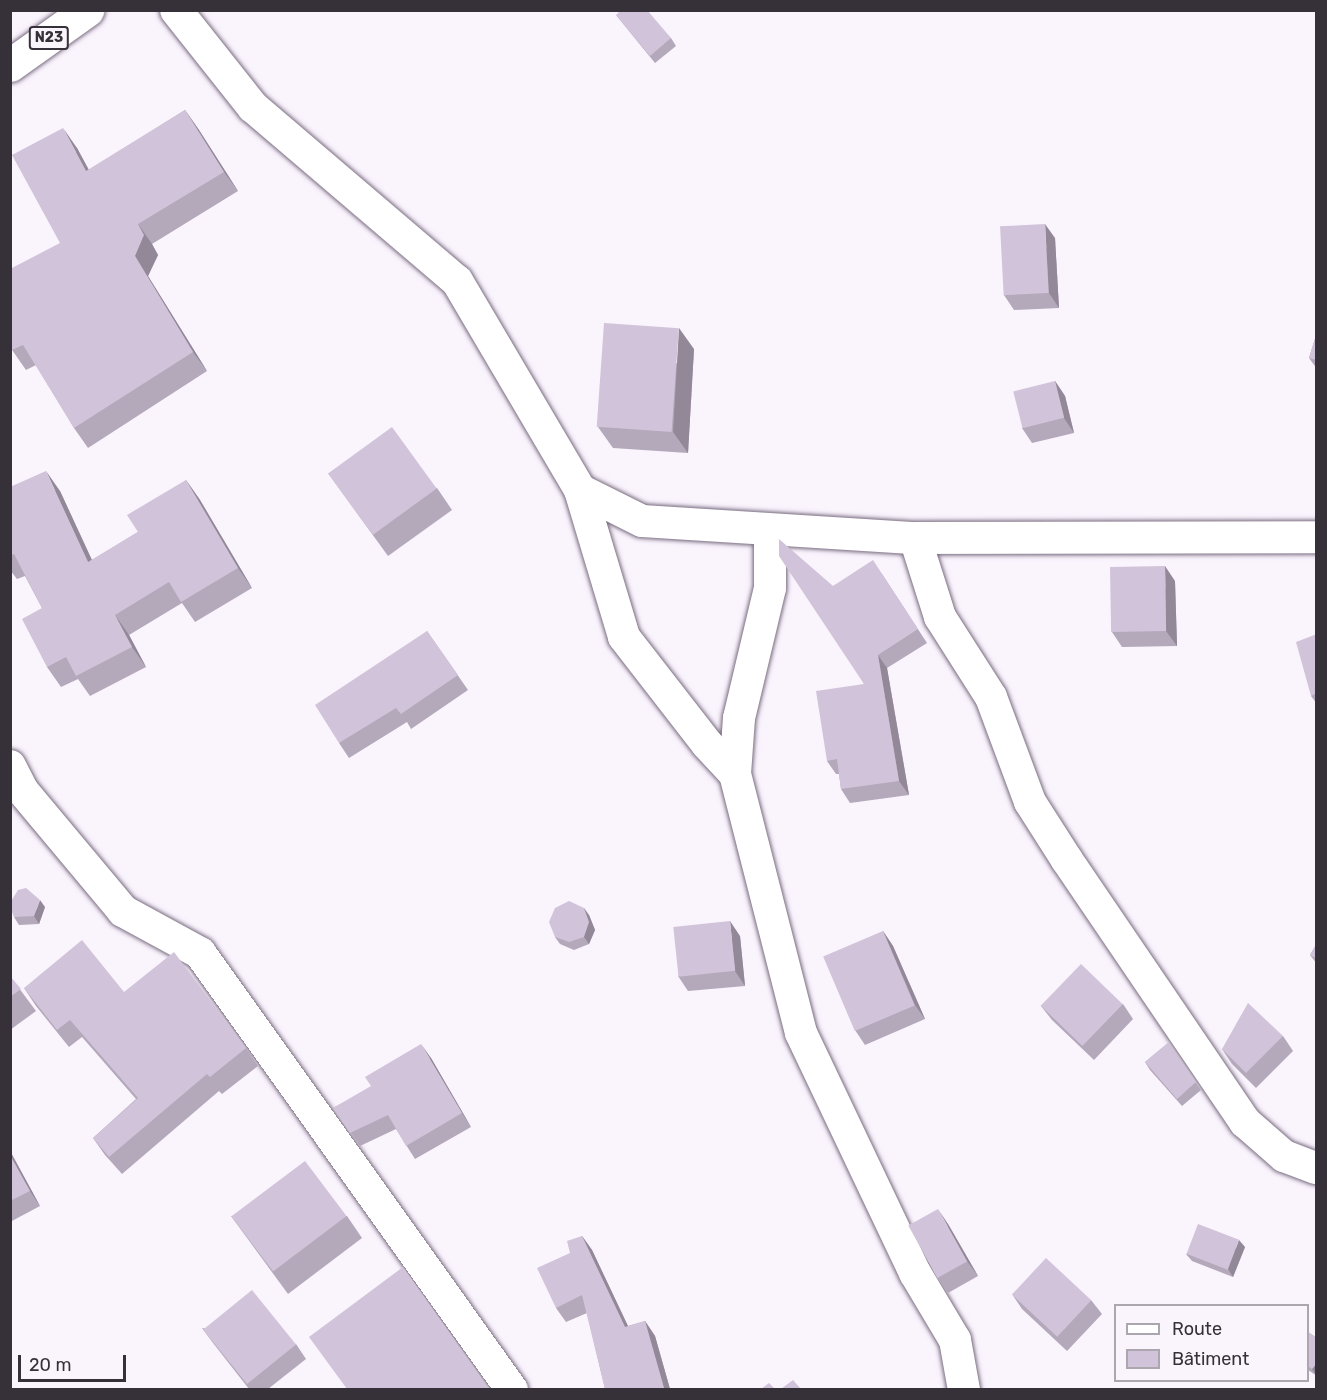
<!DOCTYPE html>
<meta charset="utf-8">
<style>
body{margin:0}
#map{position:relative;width:1327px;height:1400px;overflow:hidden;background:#faf4fd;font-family:Rubik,sans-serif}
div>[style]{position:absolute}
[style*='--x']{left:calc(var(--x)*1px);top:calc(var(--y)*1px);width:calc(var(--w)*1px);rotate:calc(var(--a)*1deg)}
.roads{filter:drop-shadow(0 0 2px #796c80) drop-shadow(0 0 2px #796c80)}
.minor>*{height:32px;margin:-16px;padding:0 16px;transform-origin:16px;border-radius:16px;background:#fff}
.trunk>*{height:33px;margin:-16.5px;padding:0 16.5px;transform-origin:16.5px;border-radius:16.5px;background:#fff}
.wall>*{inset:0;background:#b4a8bb}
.shaded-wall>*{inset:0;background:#928898}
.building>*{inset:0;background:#d1c3d9;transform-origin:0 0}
span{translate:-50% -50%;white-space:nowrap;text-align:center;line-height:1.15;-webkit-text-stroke:4.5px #faf4fd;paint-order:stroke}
.shield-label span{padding:2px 4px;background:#faf4fd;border:2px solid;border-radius:4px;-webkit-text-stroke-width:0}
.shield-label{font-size:14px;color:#363039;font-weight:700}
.frame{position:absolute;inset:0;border:12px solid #363039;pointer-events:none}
.legend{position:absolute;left:1114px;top:1304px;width:195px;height:78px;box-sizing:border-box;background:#faf4fd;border:2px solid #aca6af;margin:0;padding:8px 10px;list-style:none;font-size:18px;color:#363039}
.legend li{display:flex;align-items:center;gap:12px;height:30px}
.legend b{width:30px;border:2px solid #aca6af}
.scale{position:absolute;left:18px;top:1355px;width:108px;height:27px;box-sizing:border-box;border:3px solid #363039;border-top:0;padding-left:8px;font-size:18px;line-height:21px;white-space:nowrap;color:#363039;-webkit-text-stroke:4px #faf4fd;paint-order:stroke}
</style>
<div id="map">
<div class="roads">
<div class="minor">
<i style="--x:176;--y:10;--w:124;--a:51.6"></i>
<i style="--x:253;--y:107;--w:268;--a:40.5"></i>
<i style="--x:457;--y:281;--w:243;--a:59.5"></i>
<i style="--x:580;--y:490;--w:69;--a:26.6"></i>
<i style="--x:642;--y:521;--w:274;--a:3.6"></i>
<i style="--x:915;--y:538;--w:401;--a:-0.1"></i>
<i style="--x:580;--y:490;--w:153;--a:73.3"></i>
<i style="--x:624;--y:637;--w:135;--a:52.2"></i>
<i style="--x:707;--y:744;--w:41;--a:47"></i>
<i style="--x:770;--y:530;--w:58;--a:90"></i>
<i style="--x:770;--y:588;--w:134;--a:103.4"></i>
<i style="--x:739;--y:718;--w:56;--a:94.1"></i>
<i style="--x:735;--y:774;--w:267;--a:75.7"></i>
<i style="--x:801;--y:1033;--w:266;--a:64.6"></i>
<i style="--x:915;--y:1273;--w:78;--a:59.2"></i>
<i style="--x:955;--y:1340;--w:51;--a:79.8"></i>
<i style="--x:915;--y:538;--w:83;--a:72.4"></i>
<i style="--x:940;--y:617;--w:95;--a:57.5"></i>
<i style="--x:991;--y:697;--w:112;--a:69.6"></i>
<i style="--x:1030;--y:802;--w:69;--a:57.5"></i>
<i style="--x:1067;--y:860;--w:317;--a:55.8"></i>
<i style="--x:1245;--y:1122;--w:52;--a:41.1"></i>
<i style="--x:1284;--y:1156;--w:34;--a:21"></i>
<i style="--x:10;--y:766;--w:27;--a:63"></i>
<i style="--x:22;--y:790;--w:158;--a:50.1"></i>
<i style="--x:123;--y:911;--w:88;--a:28.6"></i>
<i style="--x:200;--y:953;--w:537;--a:54.47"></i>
</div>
<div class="trunk">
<i style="--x:10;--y:65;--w:95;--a:-35.5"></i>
</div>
</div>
<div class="wall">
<i style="clip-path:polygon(616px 15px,671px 38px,676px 46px,655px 63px)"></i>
<i style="clip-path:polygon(185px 110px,199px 130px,238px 191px,152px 244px,158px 255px,148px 276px,207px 371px,88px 448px,74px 428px,36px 365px,26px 370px,10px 347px,60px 243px,77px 148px,89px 170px)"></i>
<i style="clip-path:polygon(1055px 238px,1059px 308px,1014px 310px,1004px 295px)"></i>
<i style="clip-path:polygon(1317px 332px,1317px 369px,1309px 358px)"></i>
<i style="clip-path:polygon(694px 349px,688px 453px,613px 448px,598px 427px)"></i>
<i style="clip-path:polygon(1055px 381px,1065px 396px,1074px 433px,1032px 443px,1022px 428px)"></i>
<i style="clip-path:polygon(328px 473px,437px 488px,452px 510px,388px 556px)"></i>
<i style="clip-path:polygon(186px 480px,200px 500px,252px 588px,195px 622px,182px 603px,129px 635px,146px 667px,90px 696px,78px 679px,61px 687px,47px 667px,42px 608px,25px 576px,17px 579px,10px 570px,10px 487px,60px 491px,92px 560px,138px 532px)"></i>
<i style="clip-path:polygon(882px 574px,927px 643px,887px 668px,909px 795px,850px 803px,841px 789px,839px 774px,836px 774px,827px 761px,864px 684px,833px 586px)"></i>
<i style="clip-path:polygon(1175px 581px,1177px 646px,1122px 647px,1112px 632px)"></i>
<i style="clip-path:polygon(427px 631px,468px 690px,411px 729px,407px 722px,349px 758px,339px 743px)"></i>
<i style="clip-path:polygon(1317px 634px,1317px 704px,1311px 696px)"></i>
<i style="clip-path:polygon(45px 907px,39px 924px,19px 925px,14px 917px)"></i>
<i style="clip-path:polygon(589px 915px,595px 930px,589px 944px,574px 950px,560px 944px,555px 937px)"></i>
<i style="clip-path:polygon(883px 931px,893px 946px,925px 1019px,865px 1045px,855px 1030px)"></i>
<i style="clip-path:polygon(740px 936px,745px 986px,688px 991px,678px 976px)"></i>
<i style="clip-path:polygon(1317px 943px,1317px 964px,1310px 955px)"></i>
<i style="clip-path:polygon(10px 976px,36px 1011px,10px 1030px)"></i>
<i style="clip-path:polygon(24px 988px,124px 992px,246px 1048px,258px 1066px,222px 1094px,219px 1091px,122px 1174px,105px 1155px,93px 1138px,136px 1099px,82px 1037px,69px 1047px,36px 1006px)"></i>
<i style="clip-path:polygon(1123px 1004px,1133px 1019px,1094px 1060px,1052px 1020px,1041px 1006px)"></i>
<i style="clip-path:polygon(1283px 1036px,1293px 1051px,1256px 1088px,1232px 1064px,1222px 1049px)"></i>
<i style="clip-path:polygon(1168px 1043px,1201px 1090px,1182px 1106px,1150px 1070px,1145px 1062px)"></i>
<i style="clip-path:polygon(431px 1058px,471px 1127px,415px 1159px,396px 1129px,360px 1146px,333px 1108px)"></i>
<i style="clip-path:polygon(10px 1151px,40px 1206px,10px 1222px)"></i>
<i style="clip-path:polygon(231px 1216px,347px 1216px,362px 1238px,288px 1294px)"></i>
<i style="clip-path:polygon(948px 1224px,978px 1276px,948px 1293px,937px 1278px)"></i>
<i style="clip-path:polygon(582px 1236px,592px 1250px,628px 1326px,645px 1321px,655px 1336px,670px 1389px,605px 1389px,587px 1313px,566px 1322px,556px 1308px,570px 1253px)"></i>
<i style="clip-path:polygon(1245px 1247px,1233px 1277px,1192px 1261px,1186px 1254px)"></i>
<i style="clip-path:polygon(1012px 1294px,1091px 1300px,1102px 1314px,1067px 1351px,1022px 1309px)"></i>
<i style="clip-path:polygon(202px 1328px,296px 1344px,306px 1359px,268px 1389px,249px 1389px,213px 1343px)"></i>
<i style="clip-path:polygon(1308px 1332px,1317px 1338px,1317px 1376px,1308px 1370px)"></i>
</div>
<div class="shaded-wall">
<i style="clip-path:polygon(185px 110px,199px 130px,238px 191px,224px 172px)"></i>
<i style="clip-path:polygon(63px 128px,77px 148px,100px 191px,86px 171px)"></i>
<i style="clip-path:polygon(138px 224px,152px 244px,158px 255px,148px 276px,207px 371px,193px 352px,135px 256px)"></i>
<i style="clip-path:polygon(1045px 224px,1055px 238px,1059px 308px,1049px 293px)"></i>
<i style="clip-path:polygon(679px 328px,694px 349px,688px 453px,673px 432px)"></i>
<i style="clip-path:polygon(1055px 381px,1065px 396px,1074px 433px,1064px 418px)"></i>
<i style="clip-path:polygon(46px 471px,60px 491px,102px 582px,88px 562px)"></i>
<i style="clip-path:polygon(186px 480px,200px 500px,252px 588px,238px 568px)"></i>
<i style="clip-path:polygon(1165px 566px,1175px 581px,1177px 646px,1166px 631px)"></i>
<i style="clip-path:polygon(115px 615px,129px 635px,146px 667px,132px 647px)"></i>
<i style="clip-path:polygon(878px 655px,887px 668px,909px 795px,899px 781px)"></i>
<i style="clip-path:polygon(40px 900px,45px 907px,39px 924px,34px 916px)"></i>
<i style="clip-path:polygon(584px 908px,589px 915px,595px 930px,589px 944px,584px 937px)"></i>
<i style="clip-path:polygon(730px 921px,740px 936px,745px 986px,735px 971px)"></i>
<i style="clip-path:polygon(883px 931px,893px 946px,925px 1019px,915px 1005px)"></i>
<i style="clip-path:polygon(421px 1044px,431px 1058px,471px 1127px,462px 1113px)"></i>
<i style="clip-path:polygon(10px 1151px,40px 1206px,30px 1191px,10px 1155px)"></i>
<i style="clip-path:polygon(938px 1209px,948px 1224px,978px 1276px,967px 1261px)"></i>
<i style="clip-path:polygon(582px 1236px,592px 1250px,635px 1341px,625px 1327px)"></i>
<i style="clip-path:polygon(1239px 1240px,1245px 1247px,1233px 1277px,1228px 1269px)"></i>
<i style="clip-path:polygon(645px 1321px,655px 1336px,670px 1389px,665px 1389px,664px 1388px)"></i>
<i style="clip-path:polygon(1317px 1363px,1317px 1376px,1312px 1369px)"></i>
</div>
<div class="building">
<i style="clip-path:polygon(621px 10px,647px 10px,671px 38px,650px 56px,616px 15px)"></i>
<i style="clip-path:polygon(185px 110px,224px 172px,138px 224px,144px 235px,135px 256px,193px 352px,74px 428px,23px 345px,12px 350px,10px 347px,10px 269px,60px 243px,12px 155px,63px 128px,86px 171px)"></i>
<i style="left:1045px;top:224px;width:69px;height:45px;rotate:87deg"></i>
<i style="left:604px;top:323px;width:75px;height:104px;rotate:4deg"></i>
<i style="clip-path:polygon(1317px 332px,1317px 360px,1309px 358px)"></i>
<i style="left:1055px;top:381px;width:38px;height:43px;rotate:76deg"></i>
<i style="left:392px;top:427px;width:76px;height:79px;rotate:54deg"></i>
<i style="clip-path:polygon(46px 471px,88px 562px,138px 532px,127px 515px,186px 480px,238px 568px,181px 602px,169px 582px,115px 615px,132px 647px,76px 676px,66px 657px,47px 667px,22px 619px,42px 608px,14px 554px,10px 556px,10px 487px)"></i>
<i style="clip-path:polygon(779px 539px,833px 586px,873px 560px,918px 629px,878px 655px,899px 781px,841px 789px,837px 759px,827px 761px,816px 691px,864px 684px,779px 556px)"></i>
<i style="left:1165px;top:566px;width:65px;height:55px;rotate:89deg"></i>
<i style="clip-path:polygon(427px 631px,458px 675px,401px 714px,396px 708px,339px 743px,315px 705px)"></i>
<i style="clip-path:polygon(1317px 634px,1317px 693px,1311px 696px,1296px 642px)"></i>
<i style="clip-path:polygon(26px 888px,40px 900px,34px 916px,14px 917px,10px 907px,10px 903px,18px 890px)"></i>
<i style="clip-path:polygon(569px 901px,584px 908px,589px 922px,584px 937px,569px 942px,555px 937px,549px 922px,555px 908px)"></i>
<i style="left:730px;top:921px;width:50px;height:57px;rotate:84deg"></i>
<i style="left:883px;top:931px;width:81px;height:65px;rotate:67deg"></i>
<i style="clip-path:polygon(82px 940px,124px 992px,174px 952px,246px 1048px,210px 1077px,207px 1074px,109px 1157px,93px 1138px,138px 1098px,70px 1020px,57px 1030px,24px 988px)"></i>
<i style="clip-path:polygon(1317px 943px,1317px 959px,1310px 955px)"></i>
<i style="left:1081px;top:964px;width:58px;height:58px;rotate:44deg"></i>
<i style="clip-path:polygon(10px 976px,21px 989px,10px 997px)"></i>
<i style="clip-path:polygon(1248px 1003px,1283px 1036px,1246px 1073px,1222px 1049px)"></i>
<i style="clip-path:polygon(1168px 1043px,1196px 1082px,1177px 1099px,1145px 1062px)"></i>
<i style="clip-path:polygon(421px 1044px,462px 1113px,406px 1146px,388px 1115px,350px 1133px,333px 1108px,371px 1086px,365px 1077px)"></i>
<i style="clip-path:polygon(10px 1155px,30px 1191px,10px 1201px)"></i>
<i style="left:305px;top:1161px;width:69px;height:92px;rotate:53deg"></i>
<i style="left:938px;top:1209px;width:60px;height:34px;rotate:61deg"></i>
<i style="left:1198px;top:1224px;width:44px;height:32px;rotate:21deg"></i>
<i style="clip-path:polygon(582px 1236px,625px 1327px,645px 1321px,664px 1388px,658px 1389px,605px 1389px,582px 1295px,556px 1308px,537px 1268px,570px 1253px,567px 1241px)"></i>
<i style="left:1046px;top:1258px;width:62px;height:50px;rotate:43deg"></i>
<i style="clip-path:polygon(403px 1267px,487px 1386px,491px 1389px,347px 1389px,309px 1337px)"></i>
<i style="left:252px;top:1290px;width:70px;height:63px;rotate:51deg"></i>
<i style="clip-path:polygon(1308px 1332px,1317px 1338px,1317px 1363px,1312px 1369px,1308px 1366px)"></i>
<i style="clip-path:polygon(793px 1380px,801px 1389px,781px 1389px)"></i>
<i style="clip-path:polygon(769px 1383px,775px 1389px,761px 1389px)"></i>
</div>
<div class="shield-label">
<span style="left:49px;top:38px">N23</span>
</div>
<div class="frame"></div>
<ul class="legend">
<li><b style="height:8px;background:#fff"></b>Route</li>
<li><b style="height:16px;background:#d1c3d9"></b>Bâtiment</li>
</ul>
<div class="scale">20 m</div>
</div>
